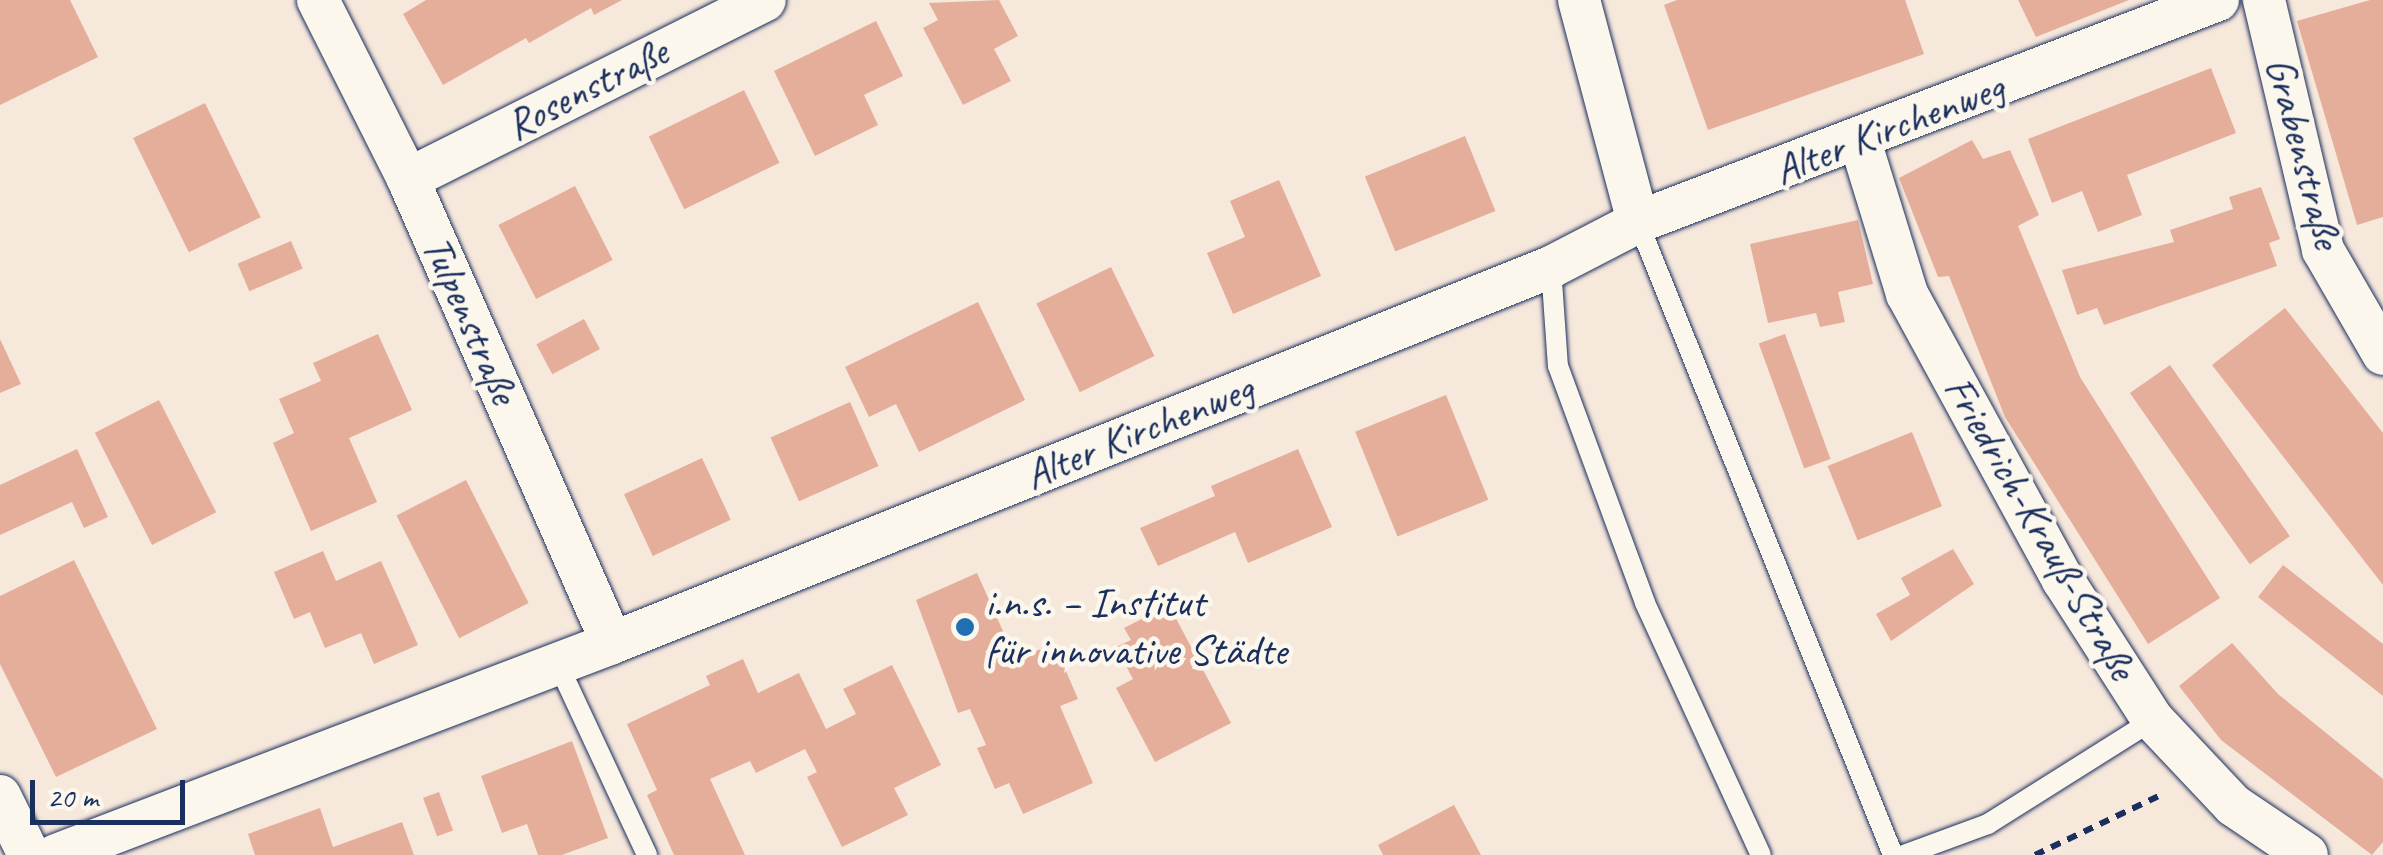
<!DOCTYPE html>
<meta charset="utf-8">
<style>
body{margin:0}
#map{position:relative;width:2383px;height:855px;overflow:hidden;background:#f7e8dc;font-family:Caveat,sans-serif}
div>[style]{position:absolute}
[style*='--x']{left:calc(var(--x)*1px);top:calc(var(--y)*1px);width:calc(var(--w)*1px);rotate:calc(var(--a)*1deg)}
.building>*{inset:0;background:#e5ae9b;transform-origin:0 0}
.path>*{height:6px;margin-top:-3px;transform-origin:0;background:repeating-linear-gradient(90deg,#1b2f5e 0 10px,transparent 0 18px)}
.roads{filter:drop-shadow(0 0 2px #1b2f5e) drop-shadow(0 0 2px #1b2f5e)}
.service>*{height:20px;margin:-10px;padding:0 10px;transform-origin:10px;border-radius:10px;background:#fbf7ec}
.minor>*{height:42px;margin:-21px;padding:0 21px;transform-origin:21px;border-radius:21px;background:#fbf7ec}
.dots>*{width:28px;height:28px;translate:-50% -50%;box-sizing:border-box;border:5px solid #fbf7ec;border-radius:50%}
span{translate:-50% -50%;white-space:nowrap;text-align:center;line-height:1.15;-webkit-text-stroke:9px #fbf7ec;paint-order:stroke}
.street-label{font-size:42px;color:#1b2f5e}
.poi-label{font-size:42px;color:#1b2f5e}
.left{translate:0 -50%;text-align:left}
.scale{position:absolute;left:30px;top:780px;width:155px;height:45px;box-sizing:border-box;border:5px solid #1b2f5e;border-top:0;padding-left:12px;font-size:30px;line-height:35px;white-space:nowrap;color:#1b2f5e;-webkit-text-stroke:8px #fbf7ec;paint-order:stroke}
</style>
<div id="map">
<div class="building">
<i style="clip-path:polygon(0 0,70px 0,98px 57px,0 105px)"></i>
<i style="clip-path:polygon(426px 0,622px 0,594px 15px,591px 8px,529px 43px,526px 38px,443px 85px,403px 14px)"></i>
<i style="clip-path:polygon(999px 0,1018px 36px,994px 49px,1011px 81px,963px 105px,923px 28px,938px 20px,929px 3px)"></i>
<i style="clip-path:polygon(1677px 0,1905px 0,1924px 54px,1708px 130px,1664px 5px)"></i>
<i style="clip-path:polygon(2018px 0,2129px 0,2036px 37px)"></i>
<i style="clip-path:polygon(2370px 0,2383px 0,2383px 217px,2357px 225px,2297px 21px)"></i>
<i style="clip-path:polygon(876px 21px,903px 76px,864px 95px,878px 125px,815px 156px,774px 71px)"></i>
<i style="clip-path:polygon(2211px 68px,2236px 133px,2127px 175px,2142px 215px,2098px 232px,2082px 191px,2052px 203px,2028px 139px)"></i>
<i style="left:744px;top:90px;width:81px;height:106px;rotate:64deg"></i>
<i style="left:205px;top:103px;width:127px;height:80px;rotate:64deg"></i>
<i style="left:1465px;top:136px;width:81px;height:108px;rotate:68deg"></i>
<i style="clip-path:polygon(1972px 140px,1983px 159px,2010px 150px,2039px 215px,2018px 226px,2080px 377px,2220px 598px,2148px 644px,2005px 417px,1949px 276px,1938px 277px,1899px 178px)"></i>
<i style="clip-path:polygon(1279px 180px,1321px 276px,1233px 314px,1207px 253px,1245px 237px,1230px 201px)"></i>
<i style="left:575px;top:186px;width:83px;height:86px;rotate:63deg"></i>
<i style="clip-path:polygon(2261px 187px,2280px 239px,2269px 243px,2277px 266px,2104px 325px,2097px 308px,2077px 315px,2062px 270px,2174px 242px,2170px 230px,2233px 209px,2229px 197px)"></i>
<i style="clip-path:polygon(1858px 220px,1873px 284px,1838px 292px,1845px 322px,1820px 327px,1816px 313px,1768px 323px,1750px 244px)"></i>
<i style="left:291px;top:241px;width:30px;height:58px;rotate:67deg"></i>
<i style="left:1111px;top:267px;width:99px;height:83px;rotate:64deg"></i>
<i style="clip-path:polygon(978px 302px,1025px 400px,919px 452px,896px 404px,869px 417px,845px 367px)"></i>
<i style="clip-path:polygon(2285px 308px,2383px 433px,2383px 585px,2212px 365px)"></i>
<i style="left:584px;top:319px;width:34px;height:54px;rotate:62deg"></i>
<i style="clip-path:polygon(378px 334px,412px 410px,349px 438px,377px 502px,311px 531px,273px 443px,294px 433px,279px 399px,321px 381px,313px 363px)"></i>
<i style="left:1785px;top:334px;width:133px;height:28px;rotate:70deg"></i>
<i style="clip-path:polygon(0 339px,21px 384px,0 393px)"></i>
<i style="left:2170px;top:365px;width:209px;height:49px;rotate:55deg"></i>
<i style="left:1446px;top:395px;width:113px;height:98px;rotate:68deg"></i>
<i style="left:159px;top:400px;width:126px;height:72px;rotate:63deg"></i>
<i style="left:850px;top:402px;width:70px;height:87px;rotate:66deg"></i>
<i style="left:1912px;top:432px;width:80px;height:91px;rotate:68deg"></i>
<i style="clip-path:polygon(77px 449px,108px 517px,84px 528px,72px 502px,0 535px,0 485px)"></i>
<i style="clip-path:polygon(1298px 449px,1332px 527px,1248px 563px,1235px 532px,1158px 566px,1140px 528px,1215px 496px,1211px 486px)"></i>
<i style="left:702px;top:458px;width:68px;height:86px;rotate:65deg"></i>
<i style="left:466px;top:480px;width:138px;height:78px;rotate:63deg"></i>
<i style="clip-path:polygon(1953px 549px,1974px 584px,1891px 641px,1876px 614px,1910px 595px,1901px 578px)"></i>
<i style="clip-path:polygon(323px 551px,336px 581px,381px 561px,418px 645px,374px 664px,361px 633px,325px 648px,310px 612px,294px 619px,274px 572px)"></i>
<i style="clip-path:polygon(74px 560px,157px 729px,56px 777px,0 664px,0 596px)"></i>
<i style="clip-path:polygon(2283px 565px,2383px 644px,2383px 696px,2258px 597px)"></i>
<i style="clip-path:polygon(977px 573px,1016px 660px,1054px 643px,1078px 699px,1060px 706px,1093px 783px,1023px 814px,1009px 783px,995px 789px,977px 748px,986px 745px,970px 709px,958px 713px,916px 600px)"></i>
<i style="clip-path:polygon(1169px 605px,1231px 723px,1155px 762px,1116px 688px,1133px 679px,1116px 647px,1131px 640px,1124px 628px)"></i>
<i style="clip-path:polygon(2232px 643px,2278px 694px,2383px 779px,2383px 842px,2372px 855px,2221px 740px,2179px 686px)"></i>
<i style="clip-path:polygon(743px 659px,758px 693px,799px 673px,826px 729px,856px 714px,843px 689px,892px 665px,941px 765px,894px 788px,908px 815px,842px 847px,807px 777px,817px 772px,805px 749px,756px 773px,750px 761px,710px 779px,745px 855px,674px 855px,647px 795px,657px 790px,627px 724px,710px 685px,706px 676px)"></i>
<i style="clip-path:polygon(572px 741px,608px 838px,562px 855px,538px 855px,527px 824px,502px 833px,481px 776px)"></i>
<i style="left:439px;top:792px;width:41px;height:17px;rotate:70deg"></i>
<i style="clip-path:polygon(1454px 805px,1481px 855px,1383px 855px,1378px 845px)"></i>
<i style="clip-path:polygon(320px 808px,333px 847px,402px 822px,414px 855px,255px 855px,248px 834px)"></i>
</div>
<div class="path">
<i style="--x:2035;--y:855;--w:140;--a:-25.5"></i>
</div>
<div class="roads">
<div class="service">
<i style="--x:1638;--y:222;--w:682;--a:68.06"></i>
<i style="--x:1551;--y:267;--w:99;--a:86"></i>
<i style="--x:1558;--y:366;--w:252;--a:69.8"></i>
<i style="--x:1645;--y:603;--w:277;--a:65.3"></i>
<i style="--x:558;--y:664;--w:211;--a:65"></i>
<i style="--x:1904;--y:855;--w:90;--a:-20.3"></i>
<i style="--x:1988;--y:824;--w:195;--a:-32.2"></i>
</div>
<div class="minor">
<i style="--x:318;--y:0;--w:200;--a:63.3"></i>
<i style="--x:408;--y:179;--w:507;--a:66.27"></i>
<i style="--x:1579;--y:0;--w:230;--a:75.1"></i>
<i style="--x:2264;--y:0;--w:257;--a:76.7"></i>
<i style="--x:2323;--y:250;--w:120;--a:60"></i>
<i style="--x:1860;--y:141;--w:160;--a:72.9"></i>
<i style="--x:1907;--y:294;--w:326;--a:61.4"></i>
<i style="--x:2063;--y:580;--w:166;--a:57.3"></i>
<i style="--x:2153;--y:720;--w:117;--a:46.7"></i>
<i style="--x:2233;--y:805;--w:89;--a:34"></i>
<i style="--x:408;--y:179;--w:399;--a:-26.6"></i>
<i style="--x:0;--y:796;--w:66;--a:63.8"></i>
<i style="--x:56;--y:855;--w:595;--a:-20.87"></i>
<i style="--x:612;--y:643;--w:1011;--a:-21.82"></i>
<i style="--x:1551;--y:267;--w:98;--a:-27.3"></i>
<i style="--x:1638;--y:222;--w:621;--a:-20.94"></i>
</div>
</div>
<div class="dots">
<i style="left:965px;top:627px;background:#1f6fb2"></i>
</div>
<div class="street-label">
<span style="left:587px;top:89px;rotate:-27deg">Rosenstraße</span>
<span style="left:1889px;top:129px;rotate:-21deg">Alter Kirchenweg</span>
<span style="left:2303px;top:153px;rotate:75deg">Grabenstraße</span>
<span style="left:470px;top:320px;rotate:66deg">Tulpenstraße</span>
<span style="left:1139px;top:432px;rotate:-22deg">Alter Kirchenweg</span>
<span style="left:2040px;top:528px;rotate:60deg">Friedrich-Krauß-Straße</span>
</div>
<div class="poi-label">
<span class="left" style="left:985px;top:627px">i.n.s. – Institut<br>für innovative Städte</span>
</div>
<div class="scale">20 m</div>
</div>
